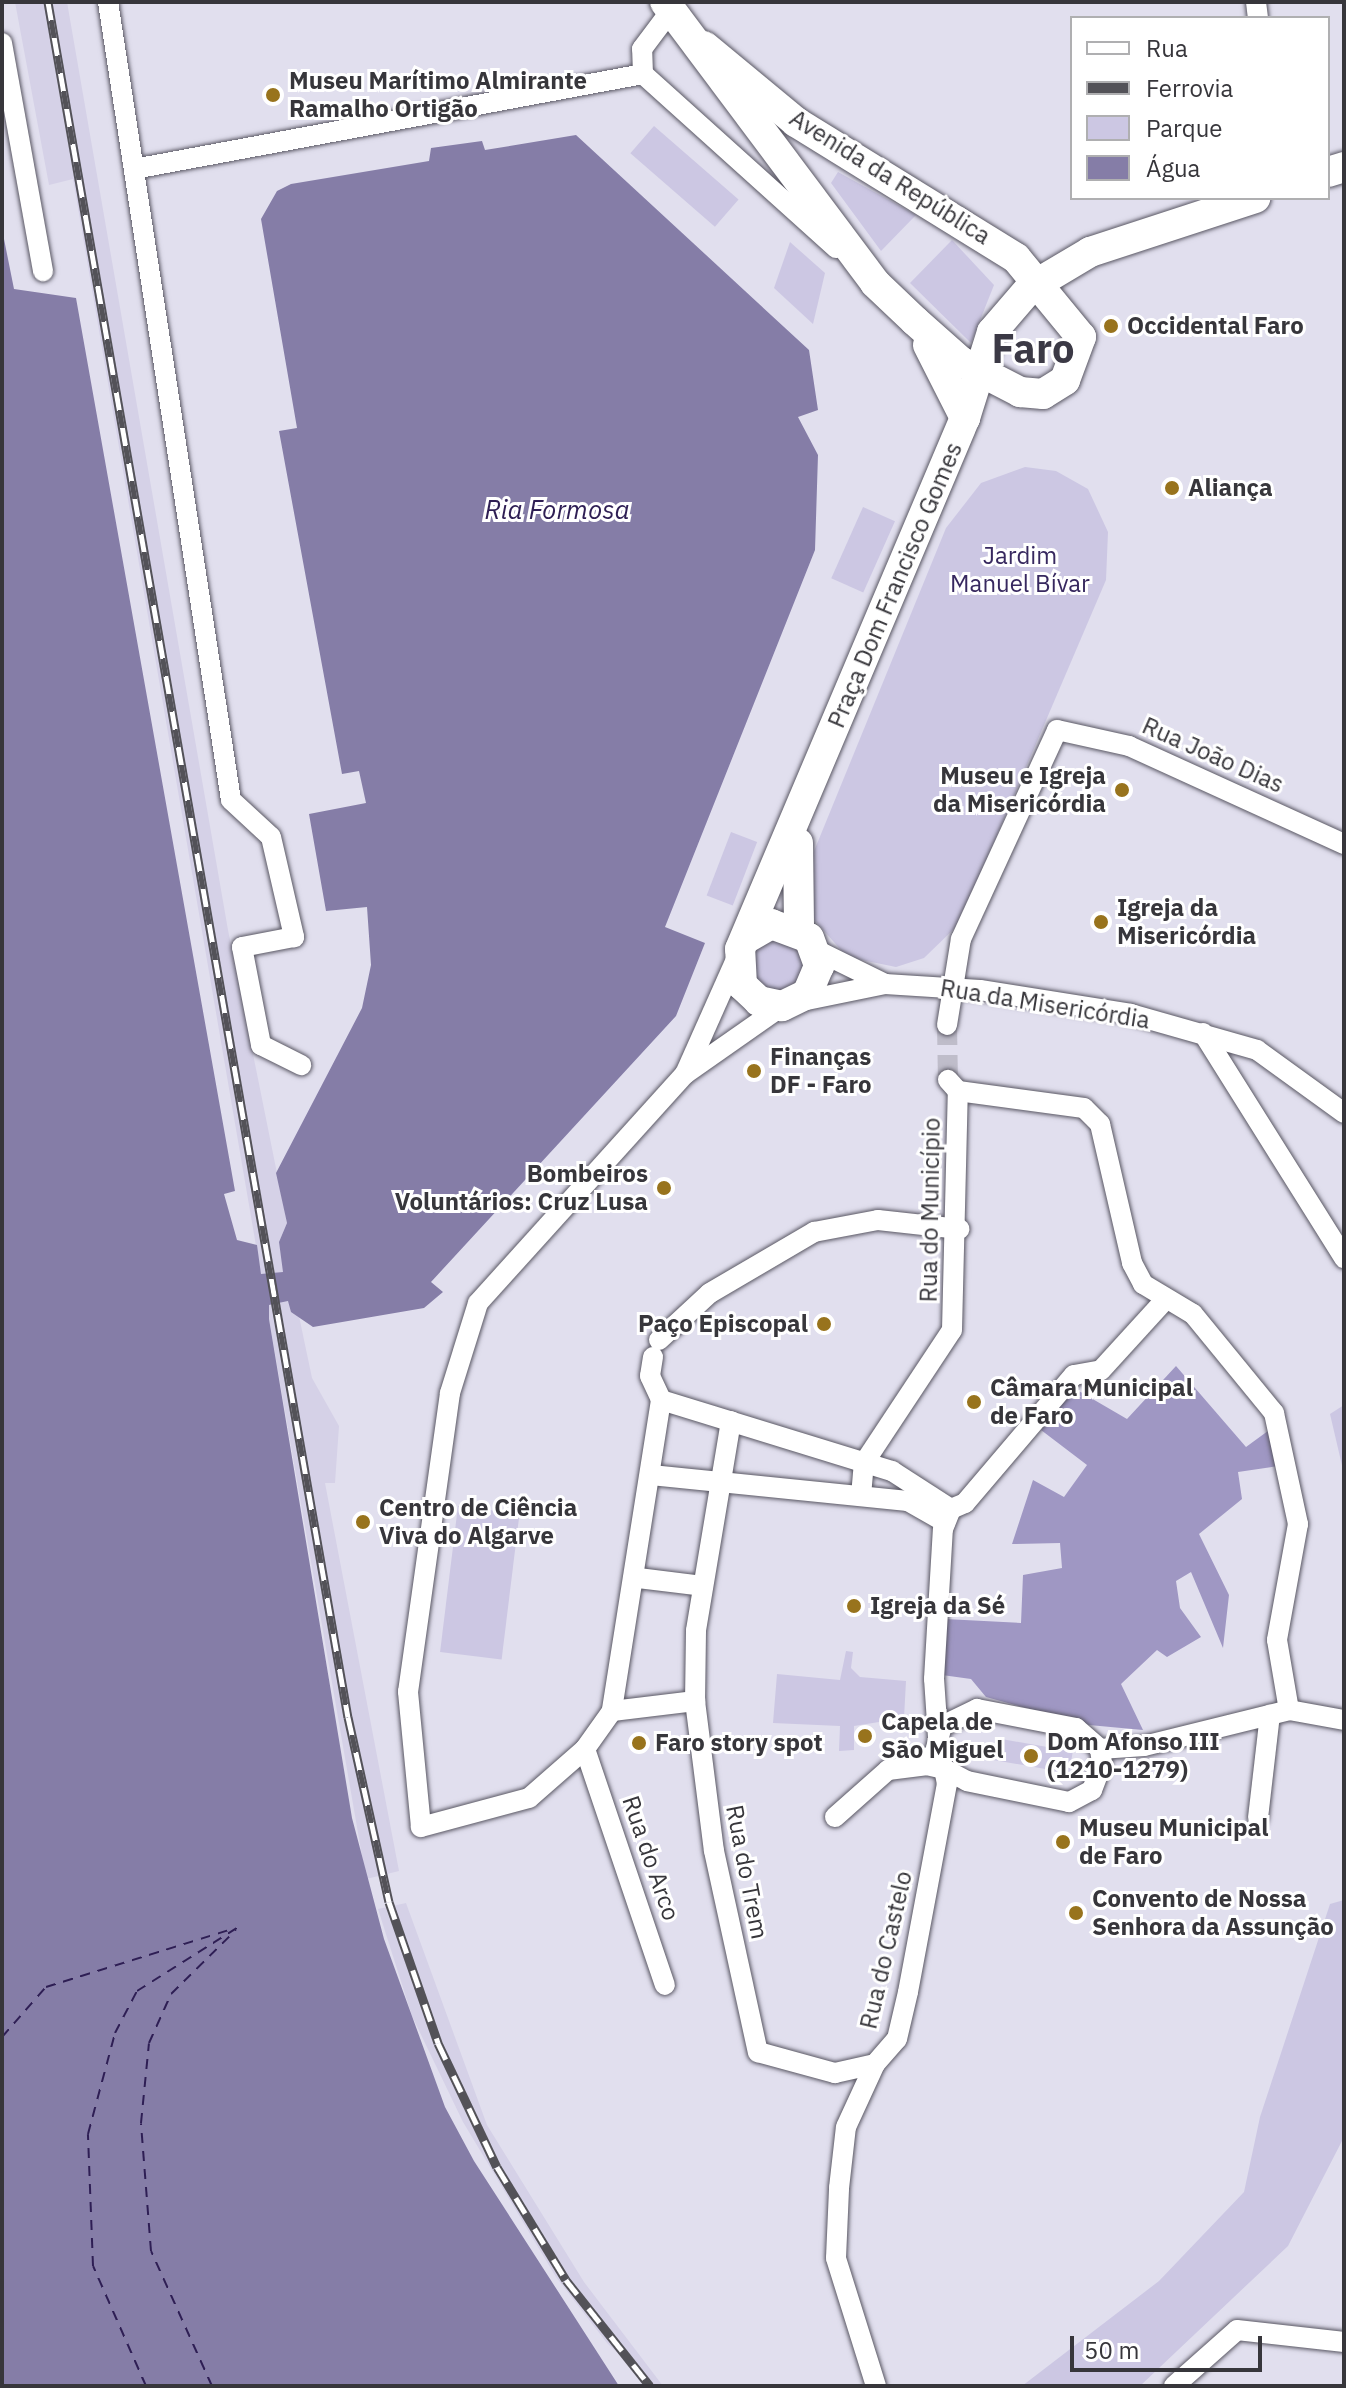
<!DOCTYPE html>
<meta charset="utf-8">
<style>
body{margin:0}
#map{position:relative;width:1346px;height:2388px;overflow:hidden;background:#e1dfee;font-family:"IBM Plex Sans",sans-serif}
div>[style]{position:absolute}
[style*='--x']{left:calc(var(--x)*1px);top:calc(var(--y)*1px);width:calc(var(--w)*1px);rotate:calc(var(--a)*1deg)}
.built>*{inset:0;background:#d5d1e7}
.green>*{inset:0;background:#ccc7e3;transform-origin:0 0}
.round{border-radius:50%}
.forest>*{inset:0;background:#9f97c3}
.water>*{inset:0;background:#857da7}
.ferry>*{height:2px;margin-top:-1px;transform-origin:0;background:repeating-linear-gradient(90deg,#2e1e54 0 10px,transparent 0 18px)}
.street-tunnel>*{height:20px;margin-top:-10px;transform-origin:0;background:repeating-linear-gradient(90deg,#bfbdca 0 20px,transparent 0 30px)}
.roads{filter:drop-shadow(0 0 2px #595763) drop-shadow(0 0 2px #595763)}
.street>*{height:20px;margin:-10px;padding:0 10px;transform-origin:10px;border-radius:10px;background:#fff}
.secondary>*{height:30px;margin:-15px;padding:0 15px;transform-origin:15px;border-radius:15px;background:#fff}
.rail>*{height:9px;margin-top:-4.5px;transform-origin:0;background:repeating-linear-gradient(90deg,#fff 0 18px,#535258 0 36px);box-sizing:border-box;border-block:2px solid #535258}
.dots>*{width:22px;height:22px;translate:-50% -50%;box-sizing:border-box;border:4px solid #fff;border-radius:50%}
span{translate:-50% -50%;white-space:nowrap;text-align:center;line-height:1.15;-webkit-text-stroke:6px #fff;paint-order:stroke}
.poi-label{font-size:24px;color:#37363b;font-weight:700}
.left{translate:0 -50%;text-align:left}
.right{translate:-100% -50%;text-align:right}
.street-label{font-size:24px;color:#37363b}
.park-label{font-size:24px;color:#37285f}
.water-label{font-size:26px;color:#2e1e54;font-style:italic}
.town-label{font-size:40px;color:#3b3945;font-weight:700}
.frame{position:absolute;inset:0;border:4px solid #37363b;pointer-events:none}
.legend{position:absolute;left:1070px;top:16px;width:260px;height:184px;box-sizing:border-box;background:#fff;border:2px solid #afafb1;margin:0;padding:10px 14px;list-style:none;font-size:24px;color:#37363b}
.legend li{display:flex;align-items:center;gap:16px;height:40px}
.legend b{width:40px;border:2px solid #afafb1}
.scale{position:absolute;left:1070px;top:2336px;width:192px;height:36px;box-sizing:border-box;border:4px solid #37363b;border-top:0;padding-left:10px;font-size:24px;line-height:28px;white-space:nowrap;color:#37363b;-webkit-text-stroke:6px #fff;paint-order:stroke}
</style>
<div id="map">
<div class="built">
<i style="clip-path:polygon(15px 2px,67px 2px,228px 930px,287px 1223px,279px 1242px,284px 1272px,261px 1275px,73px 179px,49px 185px)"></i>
<i style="clip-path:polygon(289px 1301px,299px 1316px,312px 1378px,339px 1426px,335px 1483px,325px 1483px,399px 1871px,366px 1879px,269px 1319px,269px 1305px)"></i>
<i style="clip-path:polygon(406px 1903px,487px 2125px,584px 2282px,663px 2386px,652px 2386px,607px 2343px,556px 2277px,463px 2122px,412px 2016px,378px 1909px)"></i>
</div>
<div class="green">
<i style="left:654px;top:126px;width:112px;height:36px;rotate:41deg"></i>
<i style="clip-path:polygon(838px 172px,916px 215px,881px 251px,831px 183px)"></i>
<i style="clip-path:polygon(952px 240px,994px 285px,971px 343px,910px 283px)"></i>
<i style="clip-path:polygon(790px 242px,825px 273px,813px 324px,774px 288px)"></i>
<i style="clip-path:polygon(1025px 467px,1056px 471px,1088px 489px,1108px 532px,1106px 580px,959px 924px,924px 958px,896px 967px,847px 957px,812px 917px,810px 861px,946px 528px,981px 483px)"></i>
<i style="left:863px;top:507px;width:35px;height:78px;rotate:24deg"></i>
<i style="left:731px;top:832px;width:28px;height:68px;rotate:21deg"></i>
<i class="round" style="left:752px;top:939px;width:52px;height:52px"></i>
<i style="clip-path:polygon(1344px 1405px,1344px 1474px,1330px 1414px)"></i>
<i style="left:458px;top:1506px;width:62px;height:147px;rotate:7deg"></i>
<i style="clip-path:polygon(846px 1651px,853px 1652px,851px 1668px,860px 1677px,906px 1681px,904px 1718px,854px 1726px,854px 1750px,839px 1751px,840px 1726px,773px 1723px,777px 1674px,840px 1680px)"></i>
<i style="left:996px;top:1738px;width:78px;height:22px;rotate:10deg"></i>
<i style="clip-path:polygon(1344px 1900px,1344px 2137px,1288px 2246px,1140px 2386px,1022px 2386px,1159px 2281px,1244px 2192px,1260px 2117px,1330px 1904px)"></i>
</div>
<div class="forest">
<i style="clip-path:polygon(1176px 1366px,1246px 1447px,1272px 1428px,1278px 1466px,1238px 1472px,1242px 1499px,1199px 1534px,1229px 1595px,1223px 1648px,1191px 1572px,1176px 1581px,1180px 1608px,1201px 1637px,1167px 1657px,1157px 1650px,1121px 1684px,1143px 1730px,1089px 1725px,986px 1697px,971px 1679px,942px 1675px,945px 1619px,1021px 1623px,1023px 1575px,1062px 1568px,1060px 1543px,1012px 1544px,1033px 1480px,1064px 1497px,1087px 1465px,1041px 1430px,1072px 1387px,1127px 1419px)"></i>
</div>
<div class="water">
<i style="clip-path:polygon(576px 135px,809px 350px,818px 410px,798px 417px,818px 455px,815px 550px,665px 927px,705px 943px,676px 1016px,431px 1282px,443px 1292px,424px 1308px,313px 1327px,291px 1312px,288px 1301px,269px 1305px,269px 1319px,352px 1818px,384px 1939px,445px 2107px,474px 2161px,619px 2386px,2px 2386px,2px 229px,14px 289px,76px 298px,235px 1191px,224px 1194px,237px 1240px,257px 1245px,261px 1274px,283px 1272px,279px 1242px,287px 1223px,276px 1173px,362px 1008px,371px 965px,367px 907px,326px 911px,309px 814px,366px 803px,359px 771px,342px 774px,279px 431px,297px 428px,261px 219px,277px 191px,291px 184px,429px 161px,431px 148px,482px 141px,485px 150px)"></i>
</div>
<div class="ferry">
<i style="--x:2;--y:2037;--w:67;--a:-48.7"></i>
<i style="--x:46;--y:1987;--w:198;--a:-17.3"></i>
<i style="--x:146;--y:2386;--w:131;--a:-113.8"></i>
<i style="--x:93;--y:2266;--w:132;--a:-92.2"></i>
<i style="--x:88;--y:2134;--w:105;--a:-75"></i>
<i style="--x:115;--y:2033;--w:47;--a:-62.4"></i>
<i style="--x:137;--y:1991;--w:122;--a:-32.3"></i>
<i style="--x:212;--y:2386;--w:148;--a:-114.3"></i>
<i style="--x:151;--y:2251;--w:128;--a:-94.5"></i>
<i style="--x:141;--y:2123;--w:80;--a:-84.3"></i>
<i style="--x:149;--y:2043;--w:54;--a:-65.8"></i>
<i style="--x:171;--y:1994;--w:91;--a:-44.6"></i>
</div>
<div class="street-tunnel">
<i style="--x:947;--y:1025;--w:55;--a:89"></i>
</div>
<div class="roads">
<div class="street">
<i style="--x:108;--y:2;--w:807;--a:81.24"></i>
<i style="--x:231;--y:800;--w:54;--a:42.8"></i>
<i style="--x:271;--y:837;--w:103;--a:77"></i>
<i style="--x:294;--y:937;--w:53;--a:169.1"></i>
<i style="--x:242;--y:947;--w:100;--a:79"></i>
<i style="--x:261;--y:1045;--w:45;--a:26.6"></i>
<i style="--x:1256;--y:2;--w:16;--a:83"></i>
<i style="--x:2;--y:43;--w:232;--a:79.8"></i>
<i style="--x:643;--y:74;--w:260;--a:42"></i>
<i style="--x:643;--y:74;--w:25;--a:-92"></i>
<i style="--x:642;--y:49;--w:50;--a:-53.1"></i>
<i style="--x:134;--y:169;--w:518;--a:-10.57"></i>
<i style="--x:816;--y:950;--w:77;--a:26.2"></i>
<i style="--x:797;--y:1002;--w:90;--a:-11.6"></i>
<i style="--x:885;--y:984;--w:95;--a:3.6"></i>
<i style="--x:980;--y:990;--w:153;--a:9"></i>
<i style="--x:1131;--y:1014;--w:131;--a:15.9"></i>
<i style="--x:1257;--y:1050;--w:107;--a:35.9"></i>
<i style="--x:947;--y:1025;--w:87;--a:-80.8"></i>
<i style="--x:961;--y:939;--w:230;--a:-65.3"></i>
<i style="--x:1057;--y:730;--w:74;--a:12.5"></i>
<i style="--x:1129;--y:746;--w:236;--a:24.5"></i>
<i style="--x:1203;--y:1033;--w:266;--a:57.9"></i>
<i style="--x:685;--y:1074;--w:128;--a:-66"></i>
<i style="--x:958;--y:1091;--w:127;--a:7.7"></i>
<i style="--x:1084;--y:1108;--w:23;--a:45"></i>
<i style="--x:1100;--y:1124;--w:143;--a:77"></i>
<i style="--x:1132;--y:1263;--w:24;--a:62"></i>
<i style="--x:1143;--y:1284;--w:58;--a:31"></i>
<i style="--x:1193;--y:1314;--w:128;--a:50.7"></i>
<i style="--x:1274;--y:1413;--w:114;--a:77.8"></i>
<i style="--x:1298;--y:1524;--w:118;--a:100.3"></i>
<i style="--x:1277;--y:1640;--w:71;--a:80.3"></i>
<i style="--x:659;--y:1340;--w:69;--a:-42.7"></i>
<i style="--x:710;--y:1293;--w:121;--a:-30.4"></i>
<i style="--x:814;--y:1232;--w:65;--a:-10.6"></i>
<i style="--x:878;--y:1220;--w:82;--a:6.3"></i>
<i style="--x:653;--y:1357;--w:19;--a:99"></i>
<i style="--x:650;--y:1376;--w:26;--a:65"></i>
<i style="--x:661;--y:1400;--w:315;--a:99"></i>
<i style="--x:612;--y:1711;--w:47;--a:125.4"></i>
<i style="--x:585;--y:1749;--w:74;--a:138.8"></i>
<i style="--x:529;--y:1798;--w:112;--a:165"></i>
<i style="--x:421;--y:1827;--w:136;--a:-95.5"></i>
<i style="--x:408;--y:1692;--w:302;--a:-82"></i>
<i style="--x:450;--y:1393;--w:94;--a:-72.7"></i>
<i style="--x:478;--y:1303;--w:309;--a:-47.9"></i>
<i style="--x:685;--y:1074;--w:118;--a:-35"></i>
<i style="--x:661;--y:1400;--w:242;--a:17.1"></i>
<i style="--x:892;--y:1471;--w:70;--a:32.8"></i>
<i style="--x:731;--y:1421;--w:213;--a:99.5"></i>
<i style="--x:696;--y:1631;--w:70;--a:90.8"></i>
<i style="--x:695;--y:1701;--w:151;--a:82.8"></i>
<i style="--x:714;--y:1851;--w:206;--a:77.7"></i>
<i style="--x:758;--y:2052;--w:80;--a:15.3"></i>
<i style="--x:835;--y:2073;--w:41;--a:-12.7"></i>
<i style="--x:651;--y:1475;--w:258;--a:5.8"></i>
<i style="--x:908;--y:1501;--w:43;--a:29.6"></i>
<i style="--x:861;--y:1496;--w:33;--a:-85"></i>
<i style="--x:864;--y:1463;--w:159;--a:-56.5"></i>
<i style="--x:952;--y:1330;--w:239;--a:-88.6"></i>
<i style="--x:958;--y:1091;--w:15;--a:-132"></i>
<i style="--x:638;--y:1578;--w:65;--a:7"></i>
<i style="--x:612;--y:1711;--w:84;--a:-6.9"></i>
<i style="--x:938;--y:1737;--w:58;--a:-93.9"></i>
<i style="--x:934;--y:1679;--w:150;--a:-86.6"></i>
<i style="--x:943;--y:1529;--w:22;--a:-68"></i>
<i style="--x:951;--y:1509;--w:15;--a:-23"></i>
<i style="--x:965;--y:1503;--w:168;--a:-49.6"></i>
<i style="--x:1074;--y:1375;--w:27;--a:-10"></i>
<i style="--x:1101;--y:1370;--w:95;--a:-47.6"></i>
<i style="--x:585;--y:1749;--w:249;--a:71.3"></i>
<i style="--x:1100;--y:1749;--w:44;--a:-3.9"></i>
<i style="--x:1144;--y:1746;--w:149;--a:-13.9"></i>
<i style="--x:1289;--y:1710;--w:56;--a:10.3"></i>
<i style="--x:835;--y:1817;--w:71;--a:-41.6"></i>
<i style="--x:888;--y:1770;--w:38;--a:-7"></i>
<i style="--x:926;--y:1765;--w:12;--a:-59"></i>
<i style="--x:1258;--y:1818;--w:104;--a:-83.4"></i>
<i style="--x:876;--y:2386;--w:134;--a:-107.4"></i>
<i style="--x:836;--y:2258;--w:70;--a:-87.5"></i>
<i style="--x:839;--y:2188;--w:61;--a:-83.5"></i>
<i style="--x:846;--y:2127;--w:69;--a:-65.3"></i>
<i style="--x:875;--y:2064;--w:33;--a:-49"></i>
<i style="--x:897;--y:2039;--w:48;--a:-76.8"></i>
<i style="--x:908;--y:1992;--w:212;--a:-79.4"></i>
<i style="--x:947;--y:1784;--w:15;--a:-101"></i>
<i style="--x:944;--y:1769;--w:22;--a:-111"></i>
<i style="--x:936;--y:1748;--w:23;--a:-75"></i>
<i style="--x:942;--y:1726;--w:39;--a:-26"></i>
<i style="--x:977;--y:1709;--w:101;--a:10.9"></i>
<i style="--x:1076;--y:1728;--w:32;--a:41"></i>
<i style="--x:1100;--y:1749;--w:15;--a:82"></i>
<i style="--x:1102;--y:1764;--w:28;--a:111"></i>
<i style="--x:1092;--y:1790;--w:26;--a:152"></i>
<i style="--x:1069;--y:1802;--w:104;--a:-168.4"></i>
<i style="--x:967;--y:1781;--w:26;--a:-152"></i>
<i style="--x:944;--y:1769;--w:18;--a:-167"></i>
<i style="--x:1174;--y:2386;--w:84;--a:-41.6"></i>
<i style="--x:1237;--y:2330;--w:108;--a:6.4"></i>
</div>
<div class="secondary">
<i style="--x:665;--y:2;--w:351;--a:53.2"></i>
<i style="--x:875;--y:283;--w:55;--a:43.5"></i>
<i style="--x:915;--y:321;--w:60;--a:41.6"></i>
<i style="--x:960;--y:361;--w:68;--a:27.3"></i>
<i style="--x:1020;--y:392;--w:23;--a:5"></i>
<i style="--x:1043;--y:394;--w:26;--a:-32"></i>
<i style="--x:1065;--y:380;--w:46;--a:-69.6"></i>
<i style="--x:1081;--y:337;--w:102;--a:-129.4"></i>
<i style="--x:1016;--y:258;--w:259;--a:-148.3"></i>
<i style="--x:796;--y:122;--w:119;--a:-140.4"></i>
<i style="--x:1328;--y:172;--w:17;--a:-17"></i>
<i style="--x:1038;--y:283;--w:61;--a:-30.8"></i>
<i style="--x:1090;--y:252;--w:174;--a:-18.1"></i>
<i style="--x:928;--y:345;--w:82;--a:63.1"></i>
<i style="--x:798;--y:843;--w:86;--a:89.3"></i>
<i style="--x:747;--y:938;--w:28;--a:-30"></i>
<i style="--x:771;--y:924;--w:40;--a:20.2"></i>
<i style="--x:809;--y:938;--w:30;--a:70"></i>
<i style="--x:819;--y:966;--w:30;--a:113"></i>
<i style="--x:807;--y:994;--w:28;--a:154"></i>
<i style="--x:782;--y:1006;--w:24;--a:-168"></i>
<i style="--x:759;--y:1001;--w:23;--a:-137"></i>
<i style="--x:742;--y:985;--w:36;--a:-93"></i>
<i style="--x:740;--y:949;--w:577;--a:-67.04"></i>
<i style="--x:965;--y:418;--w:90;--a:-72.6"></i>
<i style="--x:992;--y:332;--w:66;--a:-49.3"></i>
</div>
</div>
<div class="rail">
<i style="--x:48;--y:2;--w:1741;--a:80.08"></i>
<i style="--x:348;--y:1717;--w:189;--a:77.5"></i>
<i style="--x:389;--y:1902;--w:149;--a:70.8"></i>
<i style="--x:438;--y:2043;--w:137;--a:64.6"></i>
<i style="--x:497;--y:2167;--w:132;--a:58.6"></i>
<i style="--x:566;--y:2280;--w:135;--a:51.6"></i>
</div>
<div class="dots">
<i style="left:273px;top:95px;background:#98731d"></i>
<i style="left:1111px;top:326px;background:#98731d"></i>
<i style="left:1172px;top:488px;background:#98731d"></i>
<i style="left:1122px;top:790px;background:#98731d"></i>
<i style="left:1101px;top:922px;background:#98731d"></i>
<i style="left:754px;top:1071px;background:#98731d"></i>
<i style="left:664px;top:1188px;background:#98731d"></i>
<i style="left:824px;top:1324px;background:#98731d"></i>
<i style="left:974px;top:1402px;background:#98731d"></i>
<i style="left:363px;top:1522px;background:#98731d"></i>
<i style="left:854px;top:1606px;background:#98731d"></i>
<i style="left:865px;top:1736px;background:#98731d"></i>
<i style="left:639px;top:1743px;background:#98731d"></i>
<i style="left:1031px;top:1756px;background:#98731d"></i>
<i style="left:1063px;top:1842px;background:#98731d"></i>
<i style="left:1076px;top:1913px;background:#98731d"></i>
</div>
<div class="poi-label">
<span class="left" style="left:289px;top:95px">Museu Marítimo Almirante<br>Ramalho Ortigão</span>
<span class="left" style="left:1127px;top:326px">Occidental Faro</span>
<span class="left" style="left:1188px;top:488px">Aliança</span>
<span class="right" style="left:1106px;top:790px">Museu e Igreja<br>da Misericórdia</span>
<span class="left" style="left:1117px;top:922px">Igreja da<br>Misericórdia</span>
<span class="left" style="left:770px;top:1071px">Finanças<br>DF - Faro</span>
<span class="right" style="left:648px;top:1188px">Bombeiros<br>Voluntários: Cruz Lusa</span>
<span class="right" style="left:808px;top:1324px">Paço Episcopal</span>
<span class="left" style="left:990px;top:1402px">Câmara Municipal<br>de Faro</span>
<span class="left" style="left:379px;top:1522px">Centro de Ciência<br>Viva do Algarve</span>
<span class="left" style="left:870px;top:1606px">Igreja da Sé</span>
<span class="left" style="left:881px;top:1736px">Capela de<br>São Miguel</span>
<span class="left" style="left:1047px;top:1756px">Dom Afonso III<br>(1210-1279)</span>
<span class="left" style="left:655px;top:1743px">Faro story spot</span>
<span class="left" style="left:1079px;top:1842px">Museu Municipal<br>de Faro</span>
<span class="left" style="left:1092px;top:1913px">Convento de Nossa<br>Senhora da Assunção</span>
</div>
<div class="street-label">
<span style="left:890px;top:177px;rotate:32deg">Avenida da República</span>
<span style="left:895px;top:585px;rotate:-67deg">Praça Dom Francisco Gomes</span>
<span style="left:1213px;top:755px;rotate:24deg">Rua João Dias</span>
<span style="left:1045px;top:1004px;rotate:9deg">Rua da Misericórdia</span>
<span style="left:930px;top:1210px;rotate:-89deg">Rua do Município</span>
<span style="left:651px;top:1858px;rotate:71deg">Rua do Arco</span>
<span style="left:747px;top:1872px;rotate:79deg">Rua do Trem</span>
<span style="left:886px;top:1950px;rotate:-77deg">Rua do Castelo</span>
</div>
<div class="park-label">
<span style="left:1020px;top:570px">Jardim<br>Manuel Bívar</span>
</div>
<div class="water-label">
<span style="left:557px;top:510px">Ria Formosa</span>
</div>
<div class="town-label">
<span style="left:1033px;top:348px">Faro</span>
</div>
<div class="frame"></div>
<ul class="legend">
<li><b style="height:10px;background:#fff"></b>Rua</li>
<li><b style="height:10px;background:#535258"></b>Ferrovia</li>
<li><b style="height:22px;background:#ccc7e3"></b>Parque</li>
<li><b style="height:22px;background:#857da7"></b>Água</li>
</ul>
<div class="scale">50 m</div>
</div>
